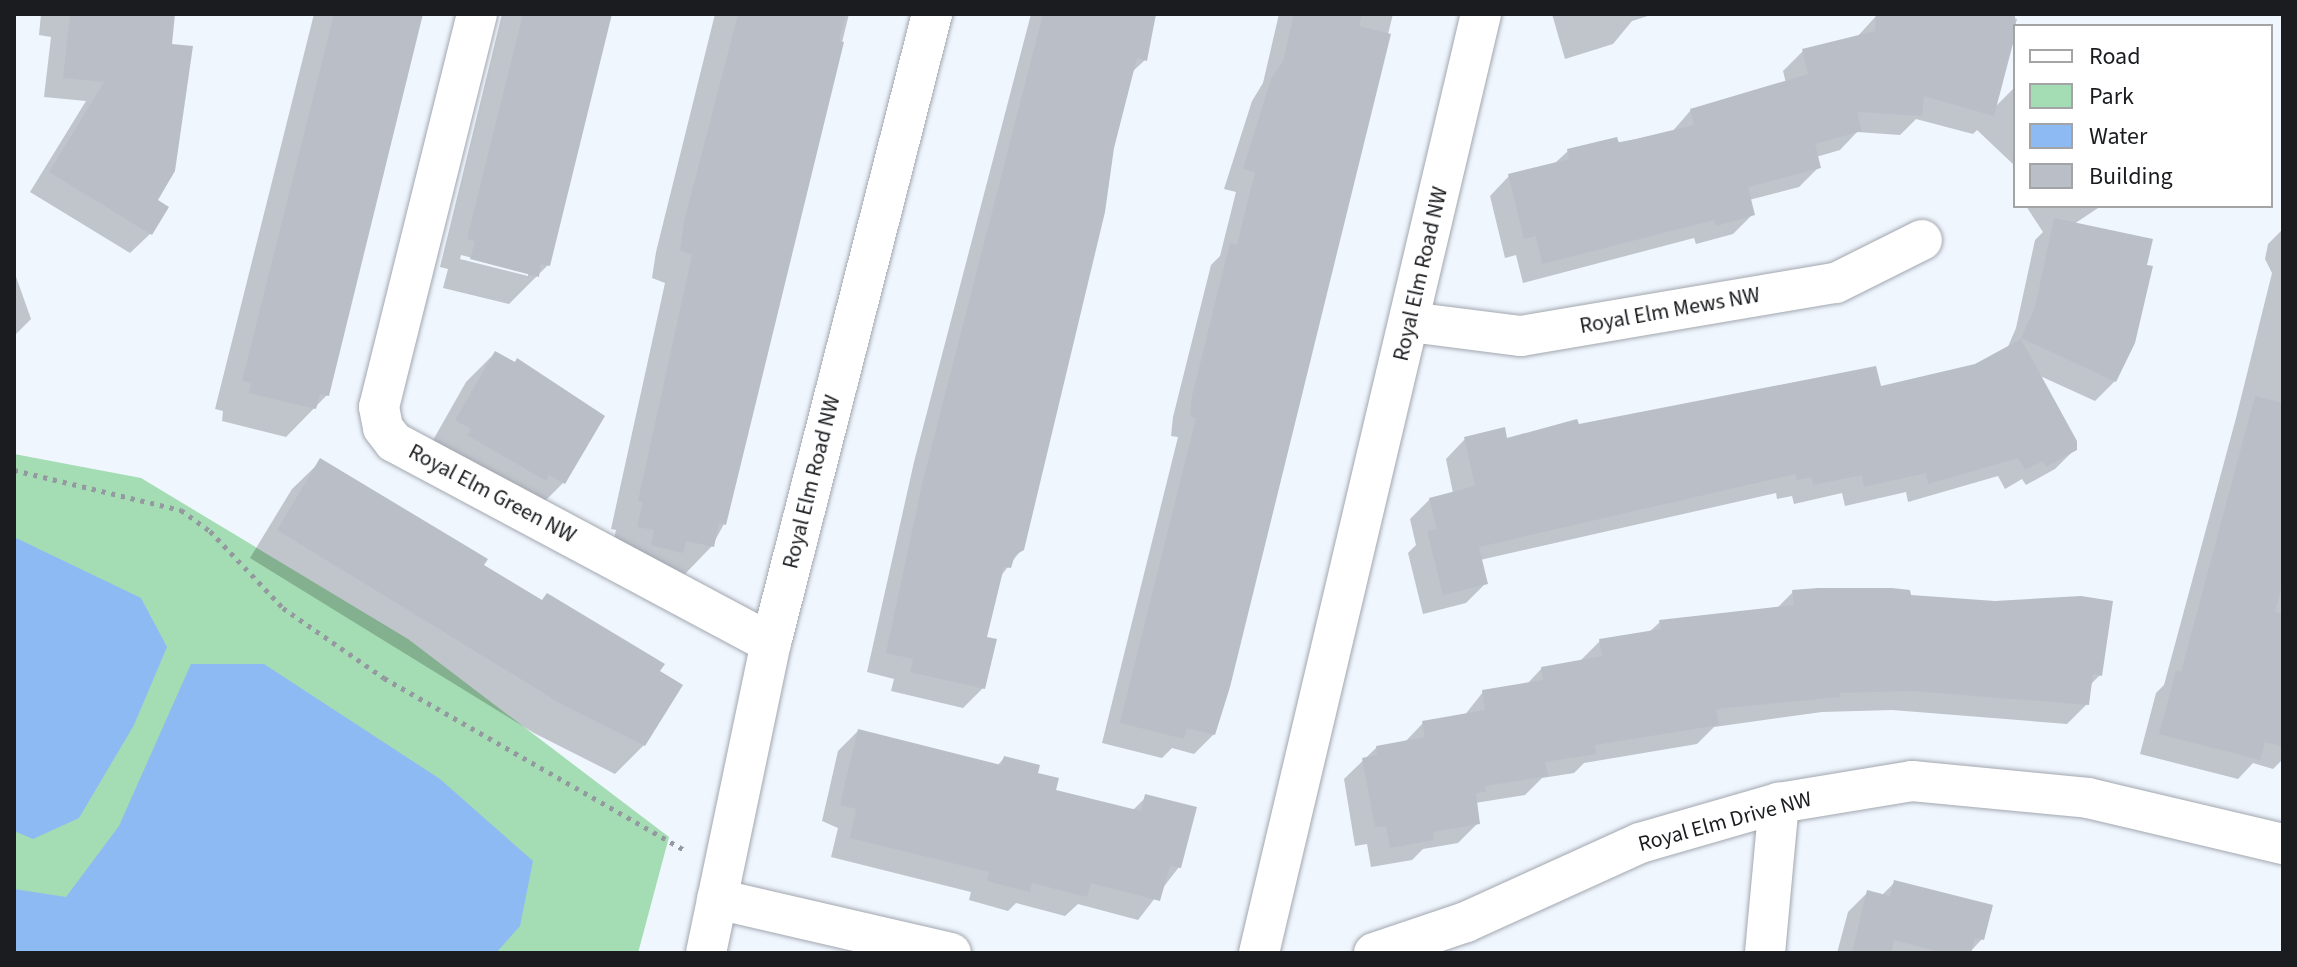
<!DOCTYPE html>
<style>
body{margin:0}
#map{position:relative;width:2297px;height:967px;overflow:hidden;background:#f0f6fe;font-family:"Source Sans 3",sans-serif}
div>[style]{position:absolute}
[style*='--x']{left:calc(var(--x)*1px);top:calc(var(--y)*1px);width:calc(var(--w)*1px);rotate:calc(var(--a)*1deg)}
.green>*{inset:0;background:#a4dcb3}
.water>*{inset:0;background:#8dbaf3}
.shadow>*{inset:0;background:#0003}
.building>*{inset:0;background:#babfc7}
.path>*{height:5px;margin-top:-2.5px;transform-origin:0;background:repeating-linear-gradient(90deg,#94999f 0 4px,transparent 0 10px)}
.roads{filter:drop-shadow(0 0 2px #a2a7af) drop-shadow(0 0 2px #a2a7af)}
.minor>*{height:40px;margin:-20px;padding:0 20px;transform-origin:20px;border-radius:20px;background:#fff}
span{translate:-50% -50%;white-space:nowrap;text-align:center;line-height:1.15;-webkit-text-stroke:7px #fff;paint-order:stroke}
.street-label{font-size:22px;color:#1a1c1f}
.frame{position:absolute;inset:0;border:16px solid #1a1c1f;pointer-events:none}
.legend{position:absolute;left:2013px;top:24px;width:260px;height:184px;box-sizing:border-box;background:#fff;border:2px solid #a3a4a5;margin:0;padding:10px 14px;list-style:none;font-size:24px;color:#1a1c1f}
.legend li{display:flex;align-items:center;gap:16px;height:40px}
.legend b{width:40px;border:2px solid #a3a4a5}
</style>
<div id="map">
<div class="green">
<i style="clip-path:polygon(14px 454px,141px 478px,408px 639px,669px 837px,638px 953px,14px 953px)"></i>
</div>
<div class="water">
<i style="clip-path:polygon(14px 537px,141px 598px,167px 647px,134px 725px,79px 818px,33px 839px,14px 831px)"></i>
<i style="clip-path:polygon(191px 664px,264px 664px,440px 779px,533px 861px,520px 926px,496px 953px,14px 953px,14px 889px,66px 897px,119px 826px)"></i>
</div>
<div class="shadow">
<i style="clip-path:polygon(41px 14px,173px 14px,150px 234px,130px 253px,30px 192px,86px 101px,44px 97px,51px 37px,39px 35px)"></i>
<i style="clip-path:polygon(314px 14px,422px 14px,327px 395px,286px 437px,222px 421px,223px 411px,215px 409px)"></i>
<i style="clip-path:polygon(evenodd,502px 14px,610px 14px,548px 265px,509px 304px,443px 288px,448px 269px,440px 267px,502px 14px,461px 255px,528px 272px,528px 276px,460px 259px,461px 255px)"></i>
<i style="clip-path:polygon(715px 14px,849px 14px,724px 524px,712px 546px,684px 575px,610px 555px,616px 530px,611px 529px,665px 283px,652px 278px,656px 252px)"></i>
<i style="clip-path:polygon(1031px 14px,1156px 14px,1145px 60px,1131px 73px,1112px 148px,1022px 549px,1000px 577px,984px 638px,983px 688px,963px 708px,891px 691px,894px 679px,867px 672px,914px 462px)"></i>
<i style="clip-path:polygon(1279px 14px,1393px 14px,1214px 734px,1194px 754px,1172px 748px,1162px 758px,1102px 743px,1178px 437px,1171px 436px,1173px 417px,1211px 265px,1220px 256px,1236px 192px,1224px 189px,1252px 101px,1263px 83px)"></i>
<i style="clip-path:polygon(1552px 14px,1622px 15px,1654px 14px,1632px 21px,1613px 44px,1565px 59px)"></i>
<i style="clip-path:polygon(2000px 14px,2017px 19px,1994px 108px,2015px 87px,2015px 166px,1977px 130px,1973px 134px,1916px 119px,1900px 135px,1857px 132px,1840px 150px,1816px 157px,1819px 167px,1799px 187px,1749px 200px,1753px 214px,1733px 234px,1696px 244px,1694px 238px,1523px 283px,1516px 255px,1505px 258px,1490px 196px,1509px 176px,1554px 164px,1568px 151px,1671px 133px,1691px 110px,1786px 83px,1783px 71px,1803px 51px,1857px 37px,1877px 15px)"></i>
<i style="clip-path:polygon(2026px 206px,2101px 206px,2074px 224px,2115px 381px,2095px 401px,2038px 375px,2075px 449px,2055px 469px,2026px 485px,2022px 479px,2005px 489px,1998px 476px,1908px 502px,1906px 492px,1845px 506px,1842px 493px,1794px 504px,1792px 496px,1777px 499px,1776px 493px,1480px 560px,1486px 583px,1466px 603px,1423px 614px,1408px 553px,1416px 545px,1410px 519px,1430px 499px,1453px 493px,1446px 459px,1465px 439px,1506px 440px,1880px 388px,1976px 366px,2007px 349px,2016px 328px,2035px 240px,2043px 232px)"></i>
<i style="clip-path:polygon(2283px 229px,2283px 759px,2273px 769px,2253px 763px,2238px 779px,2140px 754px,2156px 693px,2164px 685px,2236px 418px,2272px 273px,2265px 259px,2268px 244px)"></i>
<i style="clip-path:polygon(14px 271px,31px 319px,14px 336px)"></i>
<i style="clip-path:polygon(495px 353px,563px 483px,535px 511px,428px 449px,466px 382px)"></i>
<i style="clip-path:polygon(321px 461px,482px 566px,644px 745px,615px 774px,534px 733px,250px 558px,292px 489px)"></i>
<i style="clip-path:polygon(1793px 592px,1909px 597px,2100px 675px,2090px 685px,2087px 704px,2067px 724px,1892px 710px,1822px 712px,1714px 727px,1697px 744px,1584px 763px,1574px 773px,1542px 778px,1525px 795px,1475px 803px,1478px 823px,1458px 843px,1423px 849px,1412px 860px,1371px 867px,1367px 844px,1355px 846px,1344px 779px,1377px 747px,1404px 743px,1423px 723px,1464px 716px,1483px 692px,1526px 685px,1542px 668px,1579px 662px,1600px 641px,1648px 633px,1660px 622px,1776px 609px)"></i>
<i style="clip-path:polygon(858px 731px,997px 766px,1004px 758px,1053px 791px,1132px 811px,1146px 797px,1179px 867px,1138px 920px,1078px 904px,1065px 916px,1016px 903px,1008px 911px,969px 900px,971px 892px,831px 857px,838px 828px,822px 821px,838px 751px)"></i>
<i style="clip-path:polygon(1895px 882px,1982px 939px,1969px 953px,1837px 953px,1848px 912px,1868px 892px,1881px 896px)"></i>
</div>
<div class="building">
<i style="clip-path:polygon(70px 14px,175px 14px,172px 44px,193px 46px,175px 171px,158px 200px,169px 207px,152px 235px,49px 172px,104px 82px,63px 78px)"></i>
<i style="clip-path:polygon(334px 14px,423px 14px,329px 396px,320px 394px,316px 409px,249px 393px,251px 383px,242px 381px)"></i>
<i style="clip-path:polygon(523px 14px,612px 14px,550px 266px,541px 264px,539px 277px,470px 259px,475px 241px,467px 239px)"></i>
<i style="clip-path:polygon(738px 14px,846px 14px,839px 41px,844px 42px,726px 525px,719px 523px,714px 547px,686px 541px,683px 553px,651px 545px,654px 530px,637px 527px,643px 502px,638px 501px,692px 255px,680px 250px,684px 222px)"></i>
<i style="clip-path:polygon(1043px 14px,1156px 14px,1147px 61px,1137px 58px,1114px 148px,1105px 212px,1024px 550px,1015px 555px,1011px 568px,1004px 567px,987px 637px,997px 639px,985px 689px,910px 672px,913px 659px,886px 653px,923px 480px)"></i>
<i style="clip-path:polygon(1294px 14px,1362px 14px,1359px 26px,1391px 34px,1230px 687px,1215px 735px,1187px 728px,1184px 739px,1120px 723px,1196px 418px,1190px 416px,1192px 396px,1230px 243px,1237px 245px,1255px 172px,1243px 169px,1271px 79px,1283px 61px)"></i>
<i style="clip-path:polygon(1876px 14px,2015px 14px,2015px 36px,1994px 116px,1924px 96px,1922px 116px,1857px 112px,1862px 131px,1815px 144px,1821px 168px,1748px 187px,1755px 215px,1716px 226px,1714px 220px,1542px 264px,1536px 236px,1524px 239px,1508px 174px,1569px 159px,1567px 149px,1617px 137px,1619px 143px,1694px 125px,1690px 109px,1808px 74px,1802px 49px,1875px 31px)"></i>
<i style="clip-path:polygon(2054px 218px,2153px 239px,2147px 265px,2153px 266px,2135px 343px,2116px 382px,2021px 338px,2035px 307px)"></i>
<i style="clip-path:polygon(2021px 339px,2077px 441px,2077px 450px,2046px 467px,2043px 461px,2025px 470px,2018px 458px,1928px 484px,1926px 473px,1864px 487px,1862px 475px,1813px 485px,1812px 477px,1797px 480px,1795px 474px,1479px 547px,1488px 584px,1443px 595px,1427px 531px,1437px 529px,1429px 498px,1475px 486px,1464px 437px,1505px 427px,1507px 438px,1577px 419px,1579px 424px,1876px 366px,1881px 386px,1975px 364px)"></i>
<i style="clip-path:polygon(495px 351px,515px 362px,517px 358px,605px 416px,565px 484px,549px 475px,546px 481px,467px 435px,471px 429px,455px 420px)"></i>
<i style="clip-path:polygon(2255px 396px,2283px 403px,2283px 581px,2275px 612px,2283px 614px,2283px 747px,2265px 742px,2260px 760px,2159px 734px,2176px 671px,2181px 672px)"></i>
<i style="clip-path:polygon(320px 458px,488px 559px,484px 565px,542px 600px,547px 593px,665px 664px,660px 671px,683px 685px,645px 746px,563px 705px,277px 530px)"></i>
<i style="clip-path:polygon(1818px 588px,1892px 588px,1910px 590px,1911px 595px,1995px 601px,2081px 596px,2113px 601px,2102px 676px,2093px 674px,2089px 705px,1913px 691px,1840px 693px,1840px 697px,1716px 709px,1719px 725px,1595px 745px,1596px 754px,1545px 762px,1548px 776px,1485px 786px,1486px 792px,1476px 793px,1480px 824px,1433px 832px,1434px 840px,1390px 848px,1386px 826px,1375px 827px,1362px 758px,1377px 755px,1376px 746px,1425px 737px,1422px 721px,1485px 710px,1482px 690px,1543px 680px,1541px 667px,1602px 656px,1599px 639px,1661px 629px,1659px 620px,1794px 605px,1792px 590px)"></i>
<i style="clip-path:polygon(858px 729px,1001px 765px,1004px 756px,1040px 765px,1038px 773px,1059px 778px,1056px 790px,1141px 811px,1145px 794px,1197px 807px,1181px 868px,1170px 866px,1160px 901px,1091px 883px,1087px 897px,1032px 883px,1030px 892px,987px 881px,989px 872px,850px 838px,856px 809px,841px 805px,841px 800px)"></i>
<i style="clip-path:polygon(1894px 880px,1993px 905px,1984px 940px,1975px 938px,1971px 953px,1944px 953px,1894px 940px,1891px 953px,1852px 953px,1867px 890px,1890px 896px)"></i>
</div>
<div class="path">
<i style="--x:14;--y:470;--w:172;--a:13.5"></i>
<i style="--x:181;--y:510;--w:36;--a:36"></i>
<i style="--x:210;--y:531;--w:106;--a:46.5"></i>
<i style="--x:283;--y:608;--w:123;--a:34.7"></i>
<i style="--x:384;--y:678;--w:346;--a:29.8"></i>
</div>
<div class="roads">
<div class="minor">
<i style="--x:477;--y:14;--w:405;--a:104"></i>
<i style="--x:379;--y:407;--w:21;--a:79"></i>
<i style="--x:383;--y:428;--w:18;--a:52"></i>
<i style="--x:394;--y:442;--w:427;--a:28.1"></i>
<i style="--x:1410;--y:322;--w:112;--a:7.2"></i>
<i style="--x:1521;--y:336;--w:319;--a:-9.6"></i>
<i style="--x:1836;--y:283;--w:96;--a:-26.6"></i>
<i style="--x:717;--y:899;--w:240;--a:13"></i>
<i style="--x:706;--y:953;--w:317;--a:-78.2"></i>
<i style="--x:771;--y:643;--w:649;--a:-75.64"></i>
<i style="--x:1259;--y:953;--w:965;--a:-76.7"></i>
<i style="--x:1374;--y:953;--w:97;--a:-18.6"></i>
<i style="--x:1466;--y:922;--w:191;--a:-24.4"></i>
<i style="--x:1640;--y:843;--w:145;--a:-16.1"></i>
<i style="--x:1779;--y:803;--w:135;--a:-9.4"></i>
<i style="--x:1912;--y:781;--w:177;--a:5.5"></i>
<i style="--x:2088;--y:798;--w:200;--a:13.3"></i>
<i style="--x:1765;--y:953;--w:151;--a:-84.7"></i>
</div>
</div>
<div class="street-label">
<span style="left:1421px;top:274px;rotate:-77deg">Royal Elm Road NW</span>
<span style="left:1670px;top:311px;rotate:-10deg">Royal Elm Mews NW</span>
<span style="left:812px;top:482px;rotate:-76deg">Royal Elm Road NW</span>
<span style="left:492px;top:494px;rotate:28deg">Royal Elm Green NW</span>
<span style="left:1725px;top:822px;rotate:-15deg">Royal Elm Drive NW</span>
</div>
<div class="frame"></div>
<ul class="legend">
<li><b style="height:10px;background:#fff"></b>Road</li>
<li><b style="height:22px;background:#a4dcb3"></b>Park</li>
<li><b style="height:22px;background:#8dbaf3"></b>Water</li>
<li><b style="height:22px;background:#babfc7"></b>Building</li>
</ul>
</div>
